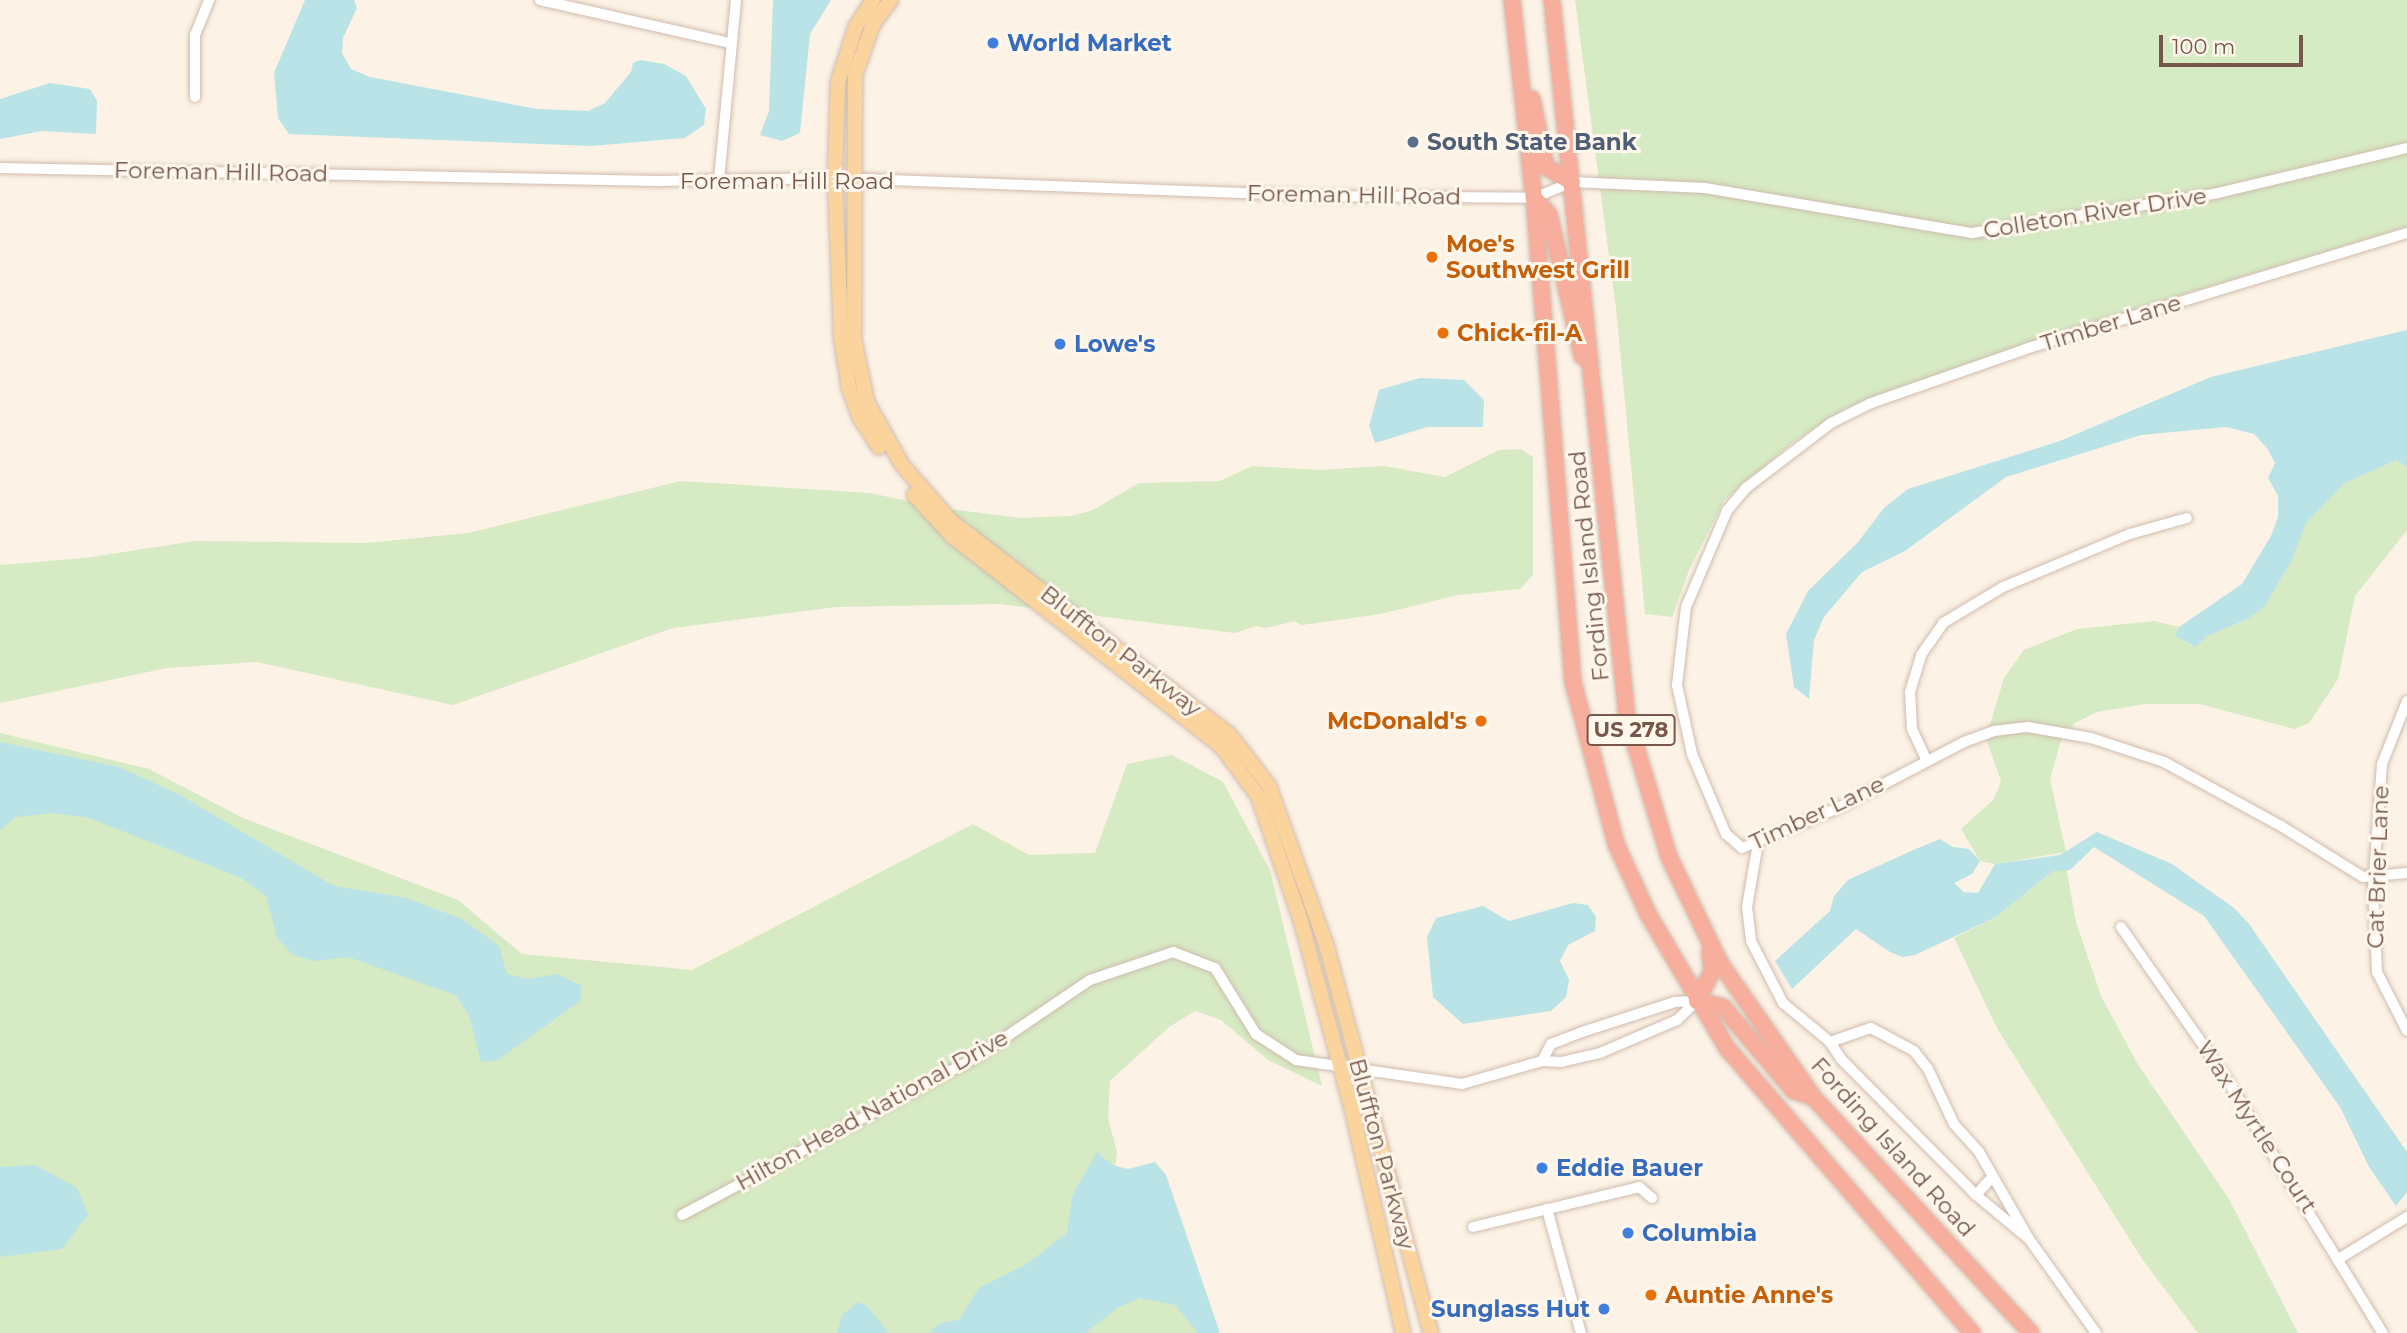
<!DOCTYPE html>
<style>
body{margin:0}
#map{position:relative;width:2407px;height:1333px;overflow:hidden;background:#fcf2e5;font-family:Montserrat,sans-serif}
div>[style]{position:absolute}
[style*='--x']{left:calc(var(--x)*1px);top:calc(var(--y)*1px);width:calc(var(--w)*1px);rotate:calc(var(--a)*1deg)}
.green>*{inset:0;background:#d6eac3}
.water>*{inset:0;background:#b9e3e6}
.roads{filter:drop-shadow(0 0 2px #d0bbae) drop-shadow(0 0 2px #d0bbae)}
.minor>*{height:10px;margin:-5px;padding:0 5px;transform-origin:5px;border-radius:5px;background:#fff}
.major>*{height:14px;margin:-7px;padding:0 7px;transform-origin:7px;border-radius:7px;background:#fbd39d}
.highway>*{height:16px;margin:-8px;padding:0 8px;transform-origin:8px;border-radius:8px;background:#f7ae9c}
.dots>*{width:19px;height:19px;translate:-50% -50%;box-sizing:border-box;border:4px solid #fff6ec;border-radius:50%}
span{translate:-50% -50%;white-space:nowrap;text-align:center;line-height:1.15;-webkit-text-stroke:6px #fff6ec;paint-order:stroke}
.shield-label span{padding:2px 5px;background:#fff6ec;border:2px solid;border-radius:5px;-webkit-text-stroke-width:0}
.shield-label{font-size:21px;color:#76574a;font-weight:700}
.shop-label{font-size:23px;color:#366cbe;font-weight:700}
.left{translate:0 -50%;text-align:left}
.right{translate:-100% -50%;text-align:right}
.service-label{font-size:23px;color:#4e5e75;font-weight:700}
.street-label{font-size:23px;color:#76574a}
.food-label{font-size:23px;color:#c56008;font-weight:700}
.scale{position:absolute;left:2159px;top:35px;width:144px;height:32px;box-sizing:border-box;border:4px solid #76574a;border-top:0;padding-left:9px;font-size:21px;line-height:24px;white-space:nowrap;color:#76574a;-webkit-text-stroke:5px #fff6ec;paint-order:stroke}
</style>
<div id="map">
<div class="green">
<i style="clip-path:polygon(1575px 0,2407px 0,2407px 227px,2152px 304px,1844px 409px,1792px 443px,1724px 501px,1689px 570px,1672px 617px,1645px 614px,1616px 308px)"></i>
<i style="clip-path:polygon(1521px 449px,1533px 457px,1533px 575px,1520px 589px,1458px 595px,1380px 614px,1302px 625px,1294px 621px,1267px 628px,1256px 626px,1235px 633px,999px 604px,836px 607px,673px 628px,453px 705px,257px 662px,167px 668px,0 703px,0 565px,85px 558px,195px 541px,366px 543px,468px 533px,681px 481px,870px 493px,940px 508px,1022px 518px,1070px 516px,1091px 511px,1139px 483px,1220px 481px,1252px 466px,1320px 470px,1384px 466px,1445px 477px,1499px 450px)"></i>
<i style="clip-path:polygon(2397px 460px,2407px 467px,2407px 530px,2355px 596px,2338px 679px,2309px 723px,2295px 729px,2199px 704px,2146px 704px,2097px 712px,2075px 723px,2061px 740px,2050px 779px,2066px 852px,1995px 864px,1980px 861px,1961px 829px,1994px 799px,2001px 781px,1986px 738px,2004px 678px,2024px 650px,2077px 629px,2154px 621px,2179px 627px,2175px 636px,2196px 647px,2207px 636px,2248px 619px,2265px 606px,2292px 560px,2305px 523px,2345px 483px)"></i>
<i style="clip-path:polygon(0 733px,149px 769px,243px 818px,458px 900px,522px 954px,692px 970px,973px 824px,1029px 855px,1095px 853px,1127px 764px,1172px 755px,1223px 782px,1270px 870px,1322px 1086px,1268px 1060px,1221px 1020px,1195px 1011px,1169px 1027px,1110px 1081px,1108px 1118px,1117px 1152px,1111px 1200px,964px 1333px,0 1333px)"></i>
<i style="clip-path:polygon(2066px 867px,2076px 922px,2101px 996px,2137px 1063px,2229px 1199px,2298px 1333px,2198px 1333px,2142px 1259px,1998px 1030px,1954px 938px,1996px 917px,2053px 871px)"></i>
<i style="clip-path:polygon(1186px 1286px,1201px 1333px,1012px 1333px)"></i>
</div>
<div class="water">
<i style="clip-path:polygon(305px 0,354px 0,357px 8px,343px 38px,342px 53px,351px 69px,370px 77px,537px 109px,588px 111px,605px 103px,631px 72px,633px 63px,640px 60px,664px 64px,686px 76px,706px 109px,704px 125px,685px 138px,591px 146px,289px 134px,278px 118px,274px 73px)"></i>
<i style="clip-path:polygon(773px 0,831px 0,810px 34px,800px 133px,782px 141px,760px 135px,769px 111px)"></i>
<i style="clip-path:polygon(50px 83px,90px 89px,97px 101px,96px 134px,42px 131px,0 139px,0 99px)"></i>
<i style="clip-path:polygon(2407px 330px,2407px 467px,2397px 460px,2345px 483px,2306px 523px,2292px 560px,2265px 606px,2248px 619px,2207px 636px,2196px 647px,2175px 636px,2179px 627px,2242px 584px,2271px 536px,2278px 517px,2278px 496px,2268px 478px,2275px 463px,2267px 448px,2254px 434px,2226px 427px,2141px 435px,2006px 477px,1905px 551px,1862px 572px,1824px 617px,1814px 640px,1809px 699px,1794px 687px,1786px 634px,1808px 591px,1858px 542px,1884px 508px,1908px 489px,2060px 441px,2211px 377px)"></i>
<i style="clip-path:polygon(1420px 378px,1464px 380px,1484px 400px,1483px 427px,1427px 427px,1375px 443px,1369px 426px,1379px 390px)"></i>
<i style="clip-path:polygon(0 742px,119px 767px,178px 794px,334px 886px,406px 898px,462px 919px,499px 946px,507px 974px,527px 979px,557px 974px,582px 986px,580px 1001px,498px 1060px,481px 1062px,469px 1015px,455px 995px,348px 957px,314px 961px,293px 955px,277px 938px,266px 896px,241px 878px,89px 818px,53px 813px,16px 817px,0 830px)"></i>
<i style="clip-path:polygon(2097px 832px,2172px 864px,2234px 908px,2249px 924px,2407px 1152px,2407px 1192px,2396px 1206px,2369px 1167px,2340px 1107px,2204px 916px,2094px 847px,2070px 870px,2053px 871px,1996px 917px,1915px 955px,1903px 957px,1890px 952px,1856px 929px,1792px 989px,1775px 961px,1830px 911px,1834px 896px,1848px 880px,1911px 851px,1940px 839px,1953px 847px,1969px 849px,1980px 861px,1972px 874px,1954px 883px,1964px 892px,1978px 893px,1995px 864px,2060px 855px)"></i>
<i style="clip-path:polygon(1573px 903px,1588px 905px,1596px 917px,1595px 931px,1568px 945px,1560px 961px,1569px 980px,1566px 997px,1551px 1011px,1463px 1024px,1433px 997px,1427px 937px,1436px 918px,1483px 906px,1509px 921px)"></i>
<i style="clip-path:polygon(1097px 1152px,1112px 1165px,1128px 1169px,1155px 1162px,1166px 1175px,1220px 1333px,1198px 1333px,1175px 1305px,1140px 1298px,1119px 1307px,1085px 1333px,928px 1333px,941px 1323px,959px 1320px,979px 1288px,1027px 1264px,1067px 1233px,1072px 1196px)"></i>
<i style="clip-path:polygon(35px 1165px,77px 1188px,88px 1215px,62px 1249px,0 1257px,0 1167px)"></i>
<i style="clip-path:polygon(858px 1302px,867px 1306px,889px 1333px,837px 1333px,842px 1315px)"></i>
</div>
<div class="roads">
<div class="minor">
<i style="--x:540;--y:0;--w:194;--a:12.8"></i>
<i style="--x:195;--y:97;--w:62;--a:-90"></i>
<i style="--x:195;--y:35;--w:38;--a:-68"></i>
<i style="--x:0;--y:168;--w:657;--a:1.13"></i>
<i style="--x:657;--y:181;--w:178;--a:-1"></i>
<i style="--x:835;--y:178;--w:489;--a:2.1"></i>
<i style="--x:1324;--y:196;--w:210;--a:0.5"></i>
<i style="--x:1534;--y:198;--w:41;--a:-22.8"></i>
<i style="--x:1572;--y:182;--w:133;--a:2.6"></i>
<i style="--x:1705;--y:188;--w:271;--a:9.6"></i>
<i style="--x:1972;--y:233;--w:249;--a:-9.2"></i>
<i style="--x:2218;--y:193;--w:194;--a:-13.4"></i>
<i style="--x:719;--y:180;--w:181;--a:-84.6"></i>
<i style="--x:2407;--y:233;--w:398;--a:163.1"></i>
<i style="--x:2026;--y:349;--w:164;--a:160.8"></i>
<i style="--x:1871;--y:403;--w:45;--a:153.4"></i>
<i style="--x:1831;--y:423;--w:107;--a:142.6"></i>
<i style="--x:1746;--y:488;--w:30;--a:130"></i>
<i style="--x:1727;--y:511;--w:104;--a:113.1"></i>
<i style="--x:1686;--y:607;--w:79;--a:96.6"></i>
<i style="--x:1677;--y:685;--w:71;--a:77.7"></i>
<i style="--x:1692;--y:754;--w:87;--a:67"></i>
<i style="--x:1726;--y:834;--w:21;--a:41"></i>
<i style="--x:1742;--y:848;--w:102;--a:-22.5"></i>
<i style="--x:1836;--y:809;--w:144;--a:-27.6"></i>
<i style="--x:1964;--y:742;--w:32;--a:-20"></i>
<i style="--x:1994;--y:731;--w:34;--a:-7"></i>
<i style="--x:2028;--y:727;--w:64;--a:9.9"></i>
<i style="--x:2091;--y:738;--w:77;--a:18.2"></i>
<i style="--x:2164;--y:762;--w:133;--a:28.7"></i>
<i style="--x:2281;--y:826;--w:97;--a:31.9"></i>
<i style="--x:2363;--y:877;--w:44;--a:-5.2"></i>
<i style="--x:2407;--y:701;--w:68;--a:111.6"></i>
<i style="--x:2382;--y:764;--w:125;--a:94.1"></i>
<i style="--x:2373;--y:889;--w:83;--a:87.2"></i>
<i style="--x:2377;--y:972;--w:66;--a:63"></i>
<i style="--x:1926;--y:759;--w:33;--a:-115"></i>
<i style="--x:1912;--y:729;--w:37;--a:-93"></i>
<i style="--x:1910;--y:692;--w:39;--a:-73"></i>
<i style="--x:1921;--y:655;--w:39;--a:-55"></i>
<i style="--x:1943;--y:623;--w:70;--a:-31"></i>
<i style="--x:2003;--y:587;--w:138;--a:-22.7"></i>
<i style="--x:2130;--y:534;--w:59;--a:-15.7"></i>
<i style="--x:1758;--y:843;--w:65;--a:99.8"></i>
<i style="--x:1747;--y:907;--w:34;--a:83"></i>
<i style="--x:1751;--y:941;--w:70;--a:62.7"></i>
<i style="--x:1783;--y:1003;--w:61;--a:39.7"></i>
<i style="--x:1830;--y:1042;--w:20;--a:57"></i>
<i style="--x:1841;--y:1059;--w:192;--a:45.2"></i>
<i style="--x:1976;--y:1195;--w:69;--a:39.7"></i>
<i style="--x:2121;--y:927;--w:180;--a:55.2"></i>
<i style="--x:2224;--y:1075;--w:303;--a:58.4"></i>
<i style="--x:1830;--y:1042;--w:43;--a:-18.9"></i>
<i style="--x:1871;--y:1028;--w:49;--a:28.1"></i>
<i style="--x:1914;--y:1051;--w:23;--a:52"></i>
<i style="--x:1928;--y:1069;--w:61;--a:64.7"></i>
<i style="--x:1954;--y:1124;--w:38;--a:48"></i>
<i style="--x:1979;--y:1152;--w:100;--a:60.1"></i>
<i style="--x:2029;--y:1239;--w:115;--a:54.5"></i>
<i style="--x:1542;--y:1061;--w:19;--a:-62"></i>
<i style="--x:1551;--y:1044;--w:33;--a:-21"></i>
<i style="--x:1582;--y:1032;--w:98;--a:-17.9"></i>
<i style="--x:1675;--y:1002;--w:22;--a:-3"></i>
<i style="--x:1976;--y:1195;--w:25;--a:-48"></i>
<i style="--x:1547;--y:1209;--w:129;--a:74.7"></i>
<i style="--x:682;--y:1215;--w:336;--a:-28.2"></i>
<i style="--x:978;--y:1056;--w:135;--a:-34.2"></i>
<i style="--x:1090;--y:980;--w:88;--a:-18.6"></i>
<i style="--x:1173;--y:952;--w:45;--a:20.9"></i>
<i style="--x:1215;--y:968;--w:78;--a:58.2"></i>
<i style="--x:1256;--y:1034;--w:48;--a:33"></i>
<i style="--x:1296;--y:1060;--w:168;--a:8.2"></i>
<i style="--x:1462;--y:1084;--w:83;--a:-16"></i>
<i style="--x:1542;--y:1061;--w:19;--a:3"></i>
<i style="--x:1561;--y:1062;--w:40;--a:-13"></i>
<i style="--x:1600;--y:1053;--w:84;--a:-23.2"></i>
<i style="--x:1677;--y:1020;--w:28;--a:-44"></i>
<i style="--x:1473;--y:1227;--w:171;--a:-13.5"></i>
<i style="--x:1639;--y:1187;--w:17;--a:40"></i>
<i style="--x:2340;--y:1258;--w:79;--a:-31.5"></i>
</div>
<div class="major">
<i style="--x:873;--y:0;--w:31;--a:123"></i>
<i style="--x:856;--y:26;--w:59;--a:107.8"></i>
<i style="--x:838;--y:82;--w:96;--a:91.8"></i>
<i style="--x:835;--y:178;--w:159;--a:87.8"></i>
<i style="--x:841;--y:337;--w:52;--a:81.1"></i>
<i style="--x:849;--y:388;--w:32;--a:70"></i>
<i style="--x:860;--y:418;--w:35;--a:57"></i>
<i style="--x:891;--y:0;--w:30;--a:127"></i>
<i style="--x:873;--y:24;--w:54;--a:109.4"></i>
<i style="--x:855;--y:75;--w:264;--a:90.2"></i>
<i style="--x:854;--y:339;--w:64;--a:78.3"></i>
<i style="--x:867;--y:402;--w:72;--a:60.9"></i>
<i style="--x:902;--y:465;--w:74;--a:48.8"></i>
<i style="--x:951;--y:521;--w:350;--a:37.5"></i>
<i style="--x:1229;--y:734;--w:66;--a:52.4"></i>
<i style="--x:1269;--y:786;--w:168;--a:70.2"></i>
<i style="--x:1326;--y:944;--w:403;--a:74.9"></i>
<i style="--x:914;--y:495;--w:56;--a:47.2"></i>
<i style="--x:952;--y:536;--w:341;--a:38"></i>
<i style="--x:1221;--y:746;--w:62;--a:53.5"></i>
<i style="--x:1258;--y:796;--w:132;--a:71"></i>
<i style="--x:1301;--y:921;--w:196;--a:74.9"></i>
<i style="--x:1352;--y:1110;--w:229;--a:77.1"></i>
</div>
<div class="highway">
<i style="--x:1512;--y:0;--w:199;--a:83.7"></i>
<i style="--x:1534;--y:198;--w:486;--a:85.4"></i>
<i style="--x:1573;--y:682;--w:168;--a:75.1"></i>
<i style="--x:1616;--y:844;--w:77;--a:65.4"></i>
<i style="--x:1648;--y:914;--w:156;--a:59.5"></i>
<i style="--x:1727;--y:1048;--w:376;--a:49.3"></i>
<i style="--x:1552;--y:0;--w:721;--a:84.03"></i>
<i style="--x:1627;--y:717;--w:146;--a:73.3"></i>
<i style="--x:1669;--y:857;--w:118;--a:64.3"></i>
<i style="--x:1720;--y:963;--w:163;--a:55.2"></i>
<i style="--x:1813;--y:1097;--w:321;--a:47.3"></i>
<i style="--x:1532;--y:99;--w:69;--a:78.4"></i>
<i style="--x:1546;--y:167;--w:30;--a:30"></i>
<i style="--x:1534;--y:198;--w:22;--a:47"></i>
<i style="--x:1549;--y:214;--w:146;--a:76.9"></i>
<i style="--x:1697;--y:1001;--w:27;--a:13"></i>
<i style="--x:1723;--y:1007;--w:110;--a:49.8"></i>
<i style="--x:1794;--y:1091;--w:20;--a:18"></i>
<i style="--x:1697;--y:1001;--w:34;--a:-63"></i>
<i style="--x:1712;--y:971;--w:20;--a:-96"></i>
</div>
</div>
<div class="dots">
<i style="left:993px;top:43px;background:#3f7fe0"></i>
<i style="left:1413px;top:142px;background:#5c6f8a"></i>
<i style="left:1432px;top:257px;background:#e8710a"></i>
<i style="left:1443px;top:333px;background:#e8710a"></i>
<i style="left:1060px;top:344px;background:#3f7fe0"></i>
<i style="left:1481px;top:721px;background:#e8710a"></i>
<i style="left:1542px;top:1168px;background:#3f7fe0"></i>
<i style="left:1628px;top:1233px;background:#3f7fe0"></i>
<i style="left:1651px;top:1295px;background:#e8710a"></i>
<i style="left:1604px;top:1309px;background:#3f7fe0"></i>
</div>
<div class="shield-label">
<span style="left:1631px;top:730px">US 278</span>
</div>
<div class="shop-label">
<span class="left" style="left:1007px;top:43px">World Market</span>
<span class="left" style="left:1074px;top:344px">Lowe's</span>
<span class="left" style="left:1556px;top:1168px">Eddie Bauer</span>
<span class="left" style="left:1642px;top:1233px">Columbia</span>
<span class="right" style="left:1590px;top:1309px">Sunglass Hut</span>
</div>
<div class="service-label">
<span class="left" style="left:1427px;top:142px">South State Bank</span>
</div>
<div class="street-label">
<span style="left:221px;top:172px;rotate:1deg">Foreman Hill Road</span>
<span style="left:787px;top:181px">Foreman Hill Road</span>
<span style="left:1354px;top:195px;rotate:1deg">Foreman Hill Road</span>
<span style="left:2095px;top:213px;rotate:-9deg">Colleton River Drive</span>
<span style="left:2111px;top:323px;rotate:-17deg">Timber Lane</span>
<span style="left:1589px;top:566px;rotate:-96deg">Fording Island Road</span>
<span style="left:1121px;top:651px;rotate:38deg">Bluffton Parkway</span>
<span style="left:1817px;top:813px;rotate:-25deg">Timber Lane</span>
<span style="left:2378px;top:867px;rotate:-88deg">Cat Brier Lane</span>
<span style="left:872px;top:1110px;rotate:-29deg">Hilton Head National Drive</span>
<span style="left:2257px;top:1127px;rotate:57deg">Wax Myrtle Court</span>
<span style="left:1893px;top:1147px;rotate:48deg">Fording Island Road</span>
<span style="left:1382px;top:1154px;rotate:75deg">Bluffton Parkway</span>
</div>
<div class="food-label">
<span class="left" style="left:1446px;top:257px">Moe's<br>Southwest Grill</span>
<span class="left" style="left:1457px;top:333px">Chick-fil-A</span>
<span class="right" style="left:1467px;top:721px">McDonald's</span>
<span class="left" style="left:1665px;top:1295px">Auntie Anne's</span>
</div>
<div class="scale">100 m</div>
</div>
